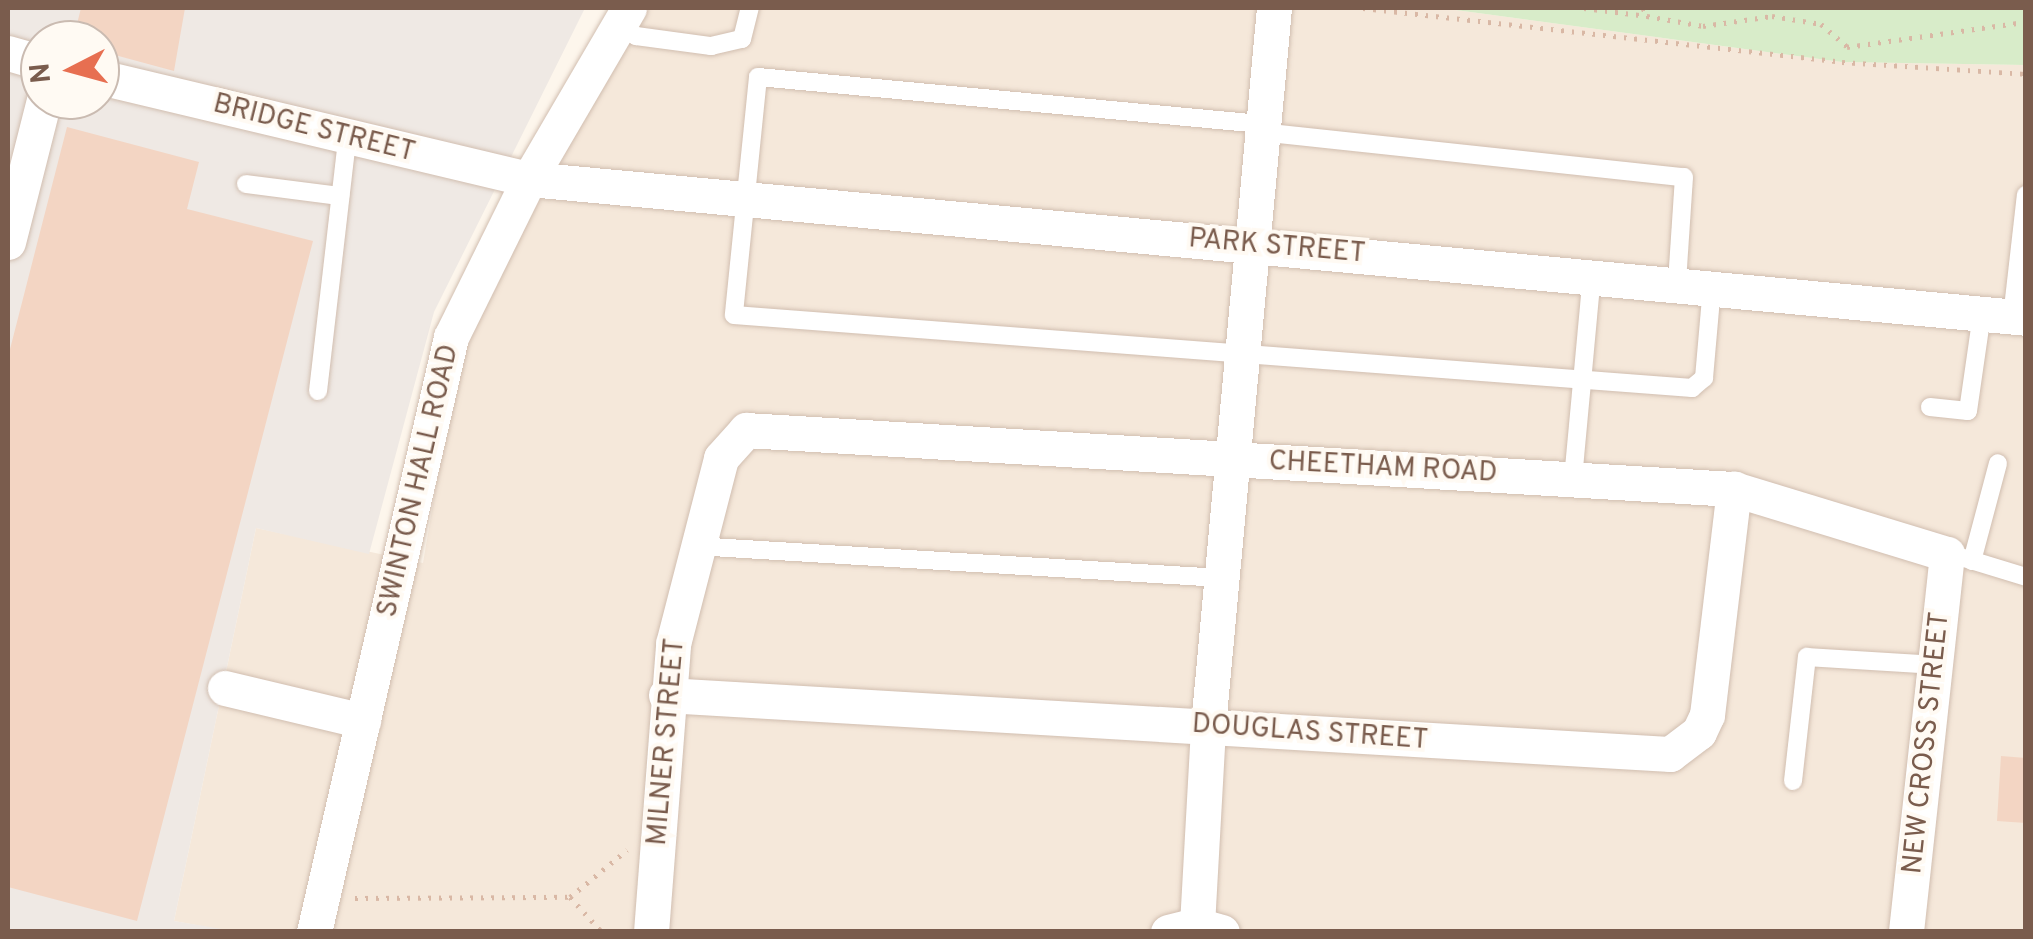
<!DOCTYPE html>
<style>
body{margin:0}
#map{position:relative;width:2033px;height:939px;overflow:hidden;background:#fdf6ec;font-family:Overpass,sans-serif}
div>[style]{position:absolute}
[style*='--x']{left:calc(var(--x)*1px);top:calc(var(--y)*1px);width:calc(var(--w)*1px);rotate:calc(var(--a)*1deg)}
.residential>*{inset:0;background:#f5e8da}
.industrial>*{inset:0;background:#efe9e4}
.green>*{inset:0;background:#d8ecc9}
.building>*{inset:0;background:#f3d5c3}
.path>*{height:5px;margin-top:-2.5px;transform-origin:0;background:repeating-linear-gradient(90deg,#d9b8a5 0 2.5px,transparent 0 10.5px)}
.roads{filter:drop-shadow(0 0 2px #d1beb0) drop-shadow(0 0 2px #d1beb0)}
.service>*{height:18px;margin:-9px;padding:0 9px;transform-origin:9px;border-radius:9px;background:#fff}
.minor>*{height:35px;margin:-17.5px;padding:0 17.5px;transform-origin:17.5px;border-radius:17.5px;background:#fff}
span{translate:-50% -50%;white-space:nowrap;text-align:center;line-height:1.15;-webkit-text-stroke:8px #fffaf3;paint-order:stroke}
.street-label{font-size:28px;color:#7a5c4d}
.frame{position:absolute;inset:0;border:10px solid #7a5c4d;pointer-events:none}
.north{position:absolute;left:20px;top:20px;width:100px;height:100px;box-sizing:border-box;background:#fffaf3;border:2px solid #cabbb1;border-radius:50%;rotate:264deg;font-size:28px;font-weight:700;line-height:40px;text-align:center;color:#7a5c4d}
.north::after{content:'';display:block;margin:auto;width:35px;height:45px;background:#e76f51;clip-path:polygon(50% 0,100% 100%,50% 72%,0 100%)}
</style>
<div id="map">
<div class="residential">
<i style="clip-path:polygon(647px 8px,1441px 8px,1842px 62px,2025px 65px,2025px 931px,234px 932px,174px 921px,256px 528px,423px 563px,461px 338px)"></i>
</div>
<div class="industrial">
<i style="clip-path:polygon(evenodd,8px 8px,585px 8px,434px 312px,369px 554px,256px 528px,174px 921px,234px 931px,8px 931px,8px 8px,40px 40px,100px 40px,100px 100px,40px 100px,40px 40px)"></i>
</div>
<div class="green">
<i style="clip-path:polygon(1441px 8px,2025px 8px,2025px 65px,1842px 62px)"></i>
</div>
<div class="building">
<i style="clip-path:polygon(81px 8px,185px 8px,174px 71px,100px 51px,100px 40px,73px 40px)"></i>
<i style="clip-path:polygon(67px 127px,199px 162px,187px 209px,313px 241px,137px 921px,8px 887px,8px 357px)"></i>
<i style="clip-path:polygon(2001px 756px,2026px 758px,2026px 823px,1997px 821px)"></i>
</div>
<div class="path">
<i style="--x:1363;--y:8;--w:482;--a:6.4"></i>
<i style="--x:1842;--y:62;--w:184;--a:3.7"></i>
<i style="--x:1584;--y:8;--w:64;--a:7.2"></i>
<i style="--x:1643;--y:8;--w:9;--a:63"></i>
<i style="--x:1647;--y:16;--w:57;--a:10.1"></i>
<i style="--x:1703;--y:26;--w:70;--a:-8.2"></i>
<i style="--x:1772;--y:16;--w:50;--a:9.3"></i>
<i style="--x:1821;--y:24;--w:35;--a:41"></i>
<i style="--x:1847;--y:47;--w:181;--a:-8"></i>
<i style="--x:570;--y:897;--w:47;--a:47.6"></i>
<i style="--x:355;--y:898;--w:215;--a:-0.3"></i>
<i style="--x:570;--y:897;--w:74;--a:-39.5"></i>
</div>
<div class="roads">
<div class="service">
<i style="--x:618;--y:26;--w:21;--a:29"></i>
<i style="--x:636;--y:36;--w:76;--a:7.6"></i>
<i style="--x:711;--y:46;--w:32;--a:-13"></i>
<i style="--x:742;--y:39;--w:32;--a:-76"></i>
<i style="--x:1261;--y:124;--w:505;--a:-174.66"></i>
<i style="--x:758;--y:77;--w:239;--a:95.8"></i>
<i style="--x:734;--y:315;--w:961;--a:4.36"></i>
<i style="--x:1692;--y:388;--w:16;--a:-40"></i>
<i style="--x:1704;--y:378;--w:92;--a:-85"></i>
<i style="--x:1260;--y:132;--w:426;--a:6.1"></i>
<i style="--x:1684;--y:177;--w:106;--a:93.8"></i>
<i style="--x:246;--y:184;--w:95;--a:7.3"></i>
<i style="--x:2012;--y:317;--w:123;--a:-83.5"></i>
<i style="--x:318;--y:391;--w:254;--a:-83.4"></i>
<i style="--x:1930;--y:407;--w:38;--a:6"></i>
<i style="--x:1968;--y:411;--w:98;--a:-81.8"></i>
<i style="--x:1573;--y:479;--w:205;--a:-84.7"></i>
<i style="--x:695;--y:546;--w:527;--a:3.48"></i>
<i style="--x:1964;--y:558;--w:65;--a:17"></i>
<i style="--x:1972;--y:561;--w:101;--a:-75.1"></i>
<i style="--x:1793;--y:781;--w:125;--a:-83.6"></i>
<i style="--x:1807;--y:657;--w:129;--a:3.5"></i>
</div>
<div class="minor">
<i style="--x:8;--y:53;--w:33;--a:16"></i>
<i style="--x:100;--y:77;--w:441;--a:13.4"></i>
<i style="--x:529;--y:179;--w:1503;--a:5.3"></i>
<i style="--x:8;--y:242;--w:146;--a:-75.8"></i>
<i style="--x:225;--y:688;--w:142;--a:13.4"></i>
<i style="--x:666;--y:695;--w:1006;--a:3.36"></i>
<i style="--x:1670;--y:754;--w:36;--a:-37"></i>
<i style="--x:1699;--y:732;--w:19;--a:-65"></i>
<i style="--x:1707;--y:715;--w:228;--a:-83.2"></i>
<i style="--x:1197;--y:925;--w:199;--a:-86.8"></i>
<i style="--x:1208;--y:726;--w:721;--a:-84.75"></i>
<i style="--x:314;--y:932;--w:611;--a:-77.03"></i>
<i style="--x:451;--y:337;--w:176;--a:-63.7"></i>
<i style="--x:529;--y:179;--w:198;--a:-59.7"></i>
<i style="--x:651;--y:932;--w:289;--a:-85.6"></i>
<i style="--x:673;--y:644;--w:192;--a:-75.5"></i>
<i style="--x:721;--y:458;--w:38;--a:-48"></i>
<i style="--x:746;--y:430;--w:990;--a:3.42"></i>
<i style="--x:1734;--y:489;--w:223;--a:17"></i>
<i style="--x:1947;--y:554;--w:380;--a:96.2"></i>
<i style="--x:1168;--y:932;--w:30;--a:-14"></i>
<i style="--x:1197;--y:925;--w:26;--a:16"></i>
</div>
</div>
<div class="street-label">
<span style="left:314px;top:129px;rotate:14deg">BRIDGE STREET</span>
<span style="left:1277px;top:247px;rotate:5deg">PARK STREET</span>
<span style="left:1383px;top:468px;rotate:3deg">CHEETHAM ROAD</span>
<span style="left:419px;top:481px;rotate:-77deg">SWINTON HALL ROAD</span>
<span style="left:1310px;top:733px;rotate:4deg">DOUGLAS STREET</span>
<span style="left:667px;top:742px;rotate:-85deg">MILNER STREET</span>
<span style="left:1927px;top:743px;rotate:-84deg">NEW CROSS STREET</span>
</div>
<div class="frame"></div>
<div class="north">N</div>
</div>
